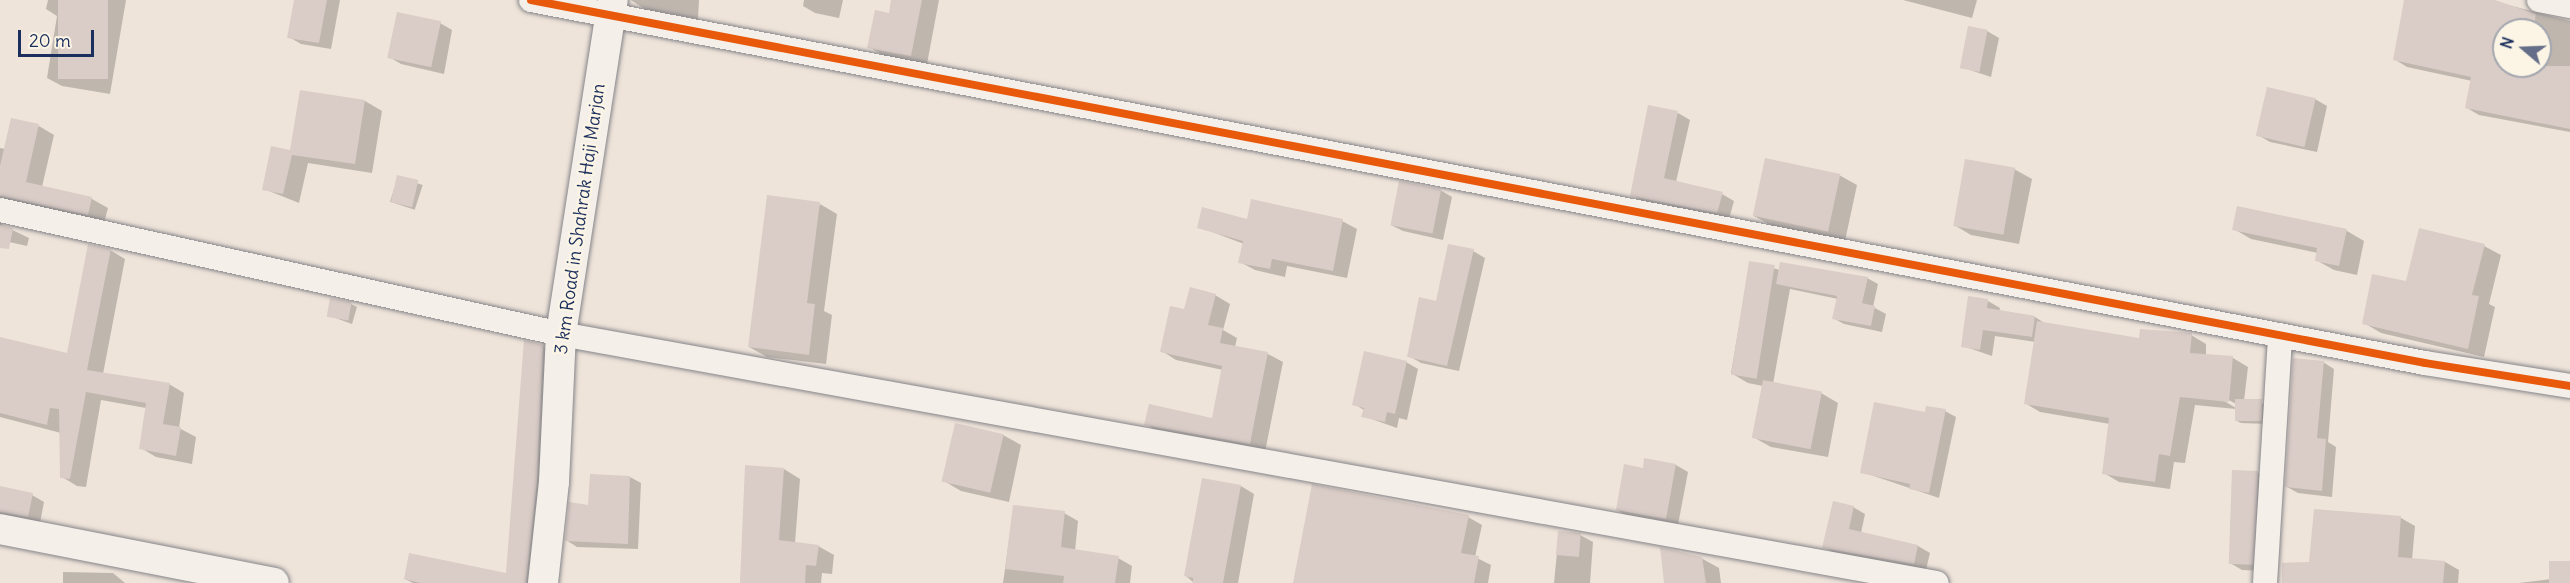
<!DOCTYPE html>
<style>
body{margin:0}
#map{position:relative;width:2570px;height:583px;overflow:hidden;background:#efe4da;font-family:Delius,sans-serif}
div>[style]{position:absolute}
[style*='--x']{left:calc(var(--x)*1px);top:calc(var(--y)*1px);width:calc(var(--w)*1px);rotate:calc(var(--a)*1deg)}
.shadow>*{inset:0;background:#0003;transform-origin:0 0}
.building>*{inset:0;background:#daccc6;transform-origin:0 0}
.roads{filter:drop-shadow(0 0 2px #86858a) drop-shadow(0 0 2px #86858a)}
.minor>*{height:24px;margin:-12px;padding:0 12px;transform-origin:12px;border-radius:12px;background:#f4f0e9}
.tertiary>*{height:30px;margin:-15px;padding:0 15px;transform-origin:15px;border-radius:15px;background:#f4f0e9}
.cycleway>*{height:8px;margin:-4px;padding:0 4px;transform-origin:4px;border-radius:4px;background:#e8590c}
span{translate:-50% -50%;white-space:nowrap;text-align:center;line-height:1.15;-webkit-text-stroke:4.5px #fcf5e5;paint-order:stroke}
.street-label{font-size:18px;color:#1b2f5e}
.north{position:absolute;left:2492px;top:18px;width:60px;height:60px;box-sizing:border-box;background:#fcf5e5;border:2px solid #a2a6af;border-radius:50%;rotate:289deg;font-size:16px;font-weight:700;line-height:24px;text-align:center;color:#1b2f5e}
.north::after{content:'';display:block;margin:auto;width:21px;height:27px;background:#656e89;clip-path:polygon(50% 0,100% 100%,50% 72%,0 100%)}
.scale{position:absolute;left:18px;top:30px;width:76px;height:27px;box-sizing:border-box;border:3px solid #1b2f5e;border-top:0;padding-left:8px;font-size:18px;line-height:21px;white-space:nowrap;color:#1b2f5e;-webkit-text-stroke:4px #fcf5e5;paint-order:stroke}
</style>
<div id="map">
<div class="shadow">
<i style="clip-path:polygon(48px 0,126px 0,110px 94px,62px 86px,47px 78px,57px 16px,46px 9px)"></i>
<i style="clip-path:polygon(295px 0,340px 0,331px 49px,301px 44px,289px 37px)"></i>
<i style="clip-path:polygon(699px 0,698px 19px,646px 10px,631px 0)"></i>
<i style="clip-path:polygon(804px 0,843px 0,839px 18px,815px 13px,803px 6px)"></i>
<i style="clip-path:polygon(893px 0,939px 0,927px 64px,884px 56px,869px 47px,890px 15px)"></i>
<i style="clip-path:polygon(1903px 0,1977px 0,1972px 18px)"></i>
<i style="clip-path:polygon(evenodd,2406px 0,2489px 0,2570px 21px,2570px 132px,2479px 115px,2467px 108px,2472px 81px,2407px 67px,2394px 59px,2406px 0,2504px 30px,2540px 30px,2540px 66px,2504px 66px,2504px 30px)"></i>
<i style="clip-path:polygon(440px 23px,452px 30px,444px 74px,401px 64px,389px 57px)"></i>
<i style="clip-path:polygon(1987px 31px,1999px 38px,1991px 77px,1961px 67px)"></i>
<i style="clip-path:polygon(301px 92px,365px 101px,382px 111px,372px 173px,308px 163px,299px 203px,264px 189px,291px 152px)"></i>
<i style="clip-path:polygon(2315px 99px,2327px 106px,2317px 152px,2270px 142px,2258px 135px)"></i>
<i style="clip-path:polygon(1678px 113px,1690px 120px,1676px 182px,1722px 194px,1734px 201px,1729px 219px,1644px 202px,1632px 195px)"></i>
<i style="clip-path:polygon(39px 126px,54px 135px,42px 187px,92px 199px,108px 208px,104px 223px,5px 209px,2px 225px,29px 238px,27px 246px,0 240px,0 148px,5px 149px)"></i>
<i style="clip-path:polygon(2014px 169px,2032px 179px,2019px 244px,1971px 235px,1954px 225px)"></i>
<i style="clip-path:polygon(1839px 175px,1857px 185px,1845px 241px,1772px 226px,1754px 216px)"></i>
<i style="left:398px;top:177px;width:26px;height:26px;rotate:18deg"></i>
<i style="clip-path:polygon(1440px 190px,1452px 197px,1443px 240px,1403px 231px,1391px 225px)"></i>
<i style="clip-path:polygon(820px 204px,837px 214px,824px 311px,832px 315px,826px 364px,767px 357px,749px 347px)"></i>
<i style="clip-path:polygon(1248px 221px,1342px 221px,1357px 229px,1347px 278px,1287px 266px,1285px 277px,1255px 270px,1240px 262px,1244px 244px,1199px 227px)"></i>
<i style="clip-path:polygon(2234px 229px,2347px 231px,2364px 241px,2357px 275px,2334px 270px,2316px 260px,2318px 253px,2251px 239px)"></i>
<i style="clip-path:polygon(2484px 246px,2501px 255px,2489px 304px,2495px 307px,2484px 357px,2381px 333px,2364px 323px,2407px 283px)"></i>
<i style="clip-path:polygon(110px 250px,125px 259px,103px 374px,169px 384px,184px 393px,179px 428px,196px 437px,192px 464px,156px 457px,141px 448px,146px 408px,101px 400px,86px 487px,77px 486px,62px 477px,61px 433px,0 417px,0 339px,68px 355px)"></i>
<i style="clip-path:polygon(1473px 251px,1485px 258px,1459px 371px,1421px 363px,1409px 356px,1437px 303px)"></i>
<i style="clip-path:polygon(1750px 262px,1780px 270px,1867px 278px,1878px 284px,1873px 307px,1886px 314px,1882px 332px,1844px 324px,1833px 318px,1838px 299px,1790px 289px,1773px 384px,1821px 393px,1838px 403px,1828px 457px,1771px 447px,1753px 437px,1763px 386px,1748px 383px,1731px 373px)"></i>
<i style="clip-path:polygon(1215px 295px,1230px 304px,1223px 330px,1237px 338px,1235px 347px,1268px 354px,1283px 362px,1265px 452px,1160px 433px,1146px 424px,1213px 420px,1223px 370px,1176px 360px,1162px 351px,1185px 311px)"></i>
<i style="clip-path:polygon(evenodd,1988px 301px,2000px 308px,1999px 312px,2035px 317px,2046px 324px,2140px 339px,2191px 335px,2206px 344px,2206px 356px,2233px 358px,2248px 367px,2244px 401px,2267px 404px,2266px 424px,2241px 423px,2235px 420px,2236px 409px,2195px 405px,2185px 463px,2174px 462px,2170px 489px,2119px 482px,2104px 473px,2110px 424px,2040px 412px,2025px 403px,2035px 342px,1995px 336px,1992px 356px,1963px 346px,1988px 301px,2223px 397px,2236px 404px,2236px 408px,2221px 399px,2223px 397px)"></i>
<i style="clip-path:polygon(351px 304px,357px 307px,352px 324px,327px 315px)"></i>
<i style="clip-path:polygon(543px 346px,556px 354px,540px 583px,413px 583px,405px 579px,508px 575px)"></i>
<i style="clip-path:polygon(1406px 362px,1418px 369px,1407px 420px,1399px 418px,1397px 428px,1363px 416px,1364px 410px,1354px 404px)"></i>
<i style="clip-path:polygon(2323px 362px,2334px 369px,2328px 442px,2336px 447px,2332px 497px,2298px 493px,2287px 487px)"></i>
<i style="clip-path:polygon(1945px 411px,1956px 417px,1939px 498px,1862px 472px,1926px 414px)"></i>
<i style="clip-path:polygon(1003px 435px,1021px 445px,1009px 502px,961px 491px,944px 481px)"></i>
<i style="clip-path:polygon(1676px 465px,1688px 472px,1678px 525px,1629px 517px,1617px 510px,1644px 470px)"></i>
<i style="clip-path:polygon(784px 469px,800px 479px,795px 543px,818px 546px,834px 555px,832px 574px,822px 573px,821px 583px,741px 583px)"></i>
<i style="clip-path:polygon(2257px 472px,2269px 479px,2264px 571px,2242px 570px,2230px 563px)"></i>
<i style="clip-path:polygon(630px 477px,641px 483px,638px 549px,577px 547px,566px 540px,590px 507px)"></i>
<i style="clip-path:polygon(1241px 486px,1254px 494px,1238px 583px,1194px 583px,1185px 575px)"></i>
<i style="clip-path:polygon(0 488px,32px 495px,44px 502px,40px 523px,0 516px)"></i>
<i style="clip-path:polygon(1014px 506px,1064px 513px,1078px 521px,1075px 551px,1118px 558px,1132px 566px,1130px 583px,1003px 583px)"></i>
<i style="clip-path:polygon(1853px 507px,1865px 514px,1861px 533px,1918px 546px,1930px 553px,1926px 570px,1836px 554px,1824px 547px)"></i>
<i style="clip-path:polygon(2315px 510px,2401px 518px,2415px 526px,2412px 560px,2445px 562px,2459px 570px,2458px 583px,2282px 583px,2310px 564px)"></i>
<i style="clip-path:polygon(1468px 517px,1482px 525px,1475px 557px,1491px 565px,1488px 583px,1294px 583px)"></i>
<i style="clip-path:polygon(1559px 532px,1580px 535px,1593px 542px,1590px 583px,1554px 583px)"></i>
<i style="clip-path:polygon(1701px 558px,1719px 568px,1721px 583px,1666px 583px)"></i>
<i style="clip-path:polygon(2570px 562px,2570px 583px,2519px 583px,2551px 579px)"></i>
<i style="clip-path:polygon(63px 572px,113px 573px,125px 583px,63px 583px)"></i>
</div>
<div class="building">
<i style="left:58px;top:0;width:50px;height:79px"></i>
<i style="clip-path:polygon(294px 0,327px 0,319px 43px,287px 38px)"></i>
<i style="clip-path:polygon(891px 0,922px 0,911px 56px,867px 48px,875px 10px,889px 13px)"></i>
<i style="clip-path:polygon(2404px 0,2495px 0,2536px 14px,2533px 30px,2504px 30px,2504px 66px,2570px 66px,2570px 129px,2465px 108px,2471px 77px,2393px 60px)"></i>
<i style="left:397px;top:12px;width:45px;height:47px;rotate:12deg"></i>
<i style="left:1968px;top:26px;width:20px;height:43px;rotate:11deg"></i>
<i style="left:2267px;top:87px;width:50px;height:50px;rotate:13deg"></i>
<i style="clip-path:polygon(300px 90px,365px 100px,355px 164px,292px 155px,283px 194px,262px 190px,271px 146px,290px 150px)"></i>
<i style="clip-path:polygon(1648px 105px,1678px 111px,1664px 178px,1723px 192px,1717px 213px,1630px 196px)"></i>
<i style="clip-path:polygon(11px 118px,39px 124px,26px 182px,92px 197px,88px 215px,0 196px,0 166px)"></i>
<i style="left:1765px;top:158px;width:77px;height:59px;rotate:12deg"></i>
<i style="left:1965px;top:159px;width:51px;height:68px;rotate:10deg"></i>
<i style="left:397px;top:175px;width:22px;height:28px;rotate:13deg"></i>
<i style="left:1399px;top:181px;width:43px;height:45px;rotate:11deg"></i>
<i style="clip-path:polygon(767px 195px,820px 202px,807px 303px,815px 304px,809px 355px,748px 347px)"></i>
<i style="clip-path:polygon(1251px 199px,1343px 219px,1333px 271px,1272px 259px,1270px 269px,1238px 263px,1243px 241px,1197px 228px,1202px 207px,1247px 219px)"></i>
<i style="clip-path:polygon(2237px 206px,2347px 229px,2339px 266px,2315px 261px,2317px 248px,2232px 230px)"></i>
<i style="clip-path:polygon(0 225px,13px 228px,9px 249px,0 248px)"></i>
<i style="clip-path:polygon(2419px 228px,2485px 244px,2472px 295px,2479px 296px,2468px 349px,2362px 324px,2372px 274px,2406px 281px)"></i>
<i style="clip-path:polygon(88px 244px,111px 249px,87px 370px,170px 383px,163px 424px,181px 427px,176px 456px,139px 449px,146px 403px,86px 392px,70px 479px,60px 478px,59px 409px,50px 408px,47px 425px,0 413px,0 337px,67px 353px)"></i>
<i style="clip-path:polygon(1448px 244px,1474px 249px,1447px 366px,1407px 357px,1419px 297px,1436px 301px)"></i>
<i style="left:1749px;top:261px;width:26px;height:115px;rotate:9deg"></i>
<i style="clip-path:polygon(1780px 262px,1868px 277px,1862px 303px,1875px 306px,1871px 326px,1832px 319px,1837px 296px,1776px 284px)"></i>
<i style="clip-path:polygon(1190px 287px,1216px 294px,1208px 325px,1223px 328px,1220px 343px,1268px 352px,1250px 444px,1144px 425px,1149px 404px,1212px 418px,1222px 366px,1160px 352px,1170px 306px,1184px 309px)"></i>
<i style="clip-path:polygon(1968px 296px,1988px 299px,1987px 308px,2035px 316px,2032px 337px,1983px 330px,1980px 350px,1961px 347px)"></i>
<i style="left:330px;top:298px;width:22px;height:19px;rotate:10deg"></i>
<i style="clip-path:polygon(2037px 321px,2139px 338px,2140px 329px,2192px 333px,2190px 353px,2233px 356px,2229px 402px,2180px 397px,2170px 456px,2159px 454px,2155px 482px,2102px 474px,2109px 418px,2024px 404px)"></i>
<i style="clip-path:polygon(524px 340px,543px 345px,537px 481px,526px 583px,420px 583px,404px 579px,409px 553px,506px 573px)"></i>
<i style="clip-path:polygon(1364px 351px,1407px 361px,1395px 414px,1387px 412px,1385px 422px,1361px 417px,1364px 408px,1352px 405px)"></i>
<i style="clip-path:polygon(2293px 358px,2324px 361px,2317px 438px,2326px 439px,2322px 491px,2285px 487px)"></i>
<i style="left:1763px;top:380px;width:60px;height:59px;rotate:11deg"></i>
<i style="left:2235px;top:399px;width:27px;height:22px"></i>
<i style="clip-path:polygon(1874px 402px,1925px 412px,1926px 406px,1946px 409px,1929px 493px,1909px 489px,1910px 484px,1860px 473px)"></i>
<i style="left:955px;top:423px;width:50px;height:60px;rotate:13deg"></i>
<i style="clip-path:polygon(1644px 458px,1676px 464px,1666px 519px,1616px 510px,1624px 464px,1643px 468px)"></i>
<i style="clip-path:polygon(745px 465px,784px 468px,779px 540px,819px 545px,816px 566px,806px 565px,805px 583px,740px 583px)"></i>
<i style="left:2232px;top:470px;width:26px;height:94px;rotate:2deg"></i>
<i style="clip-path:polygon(590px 474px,630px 476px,628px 544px,565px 541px,569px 502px,588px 505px)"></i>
<i style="clip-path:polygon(1202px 478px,1241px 485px,1223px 583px,1193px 583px,1193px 578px,1184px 576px)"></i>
<i style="clip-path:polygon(1312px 484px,1469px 515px,1461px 553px,1479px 556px,1474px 583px,1293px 583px)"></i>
<i style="clip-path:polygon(0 486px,33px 493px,28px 517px,0 512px)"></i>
<i style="clip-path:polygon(1833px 501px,1854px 506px,1849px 529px,1918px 545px,1914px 564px,1822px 548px)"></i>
<i style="clip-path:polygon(1013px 505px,1065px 511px,1061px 547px,1119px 556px,1115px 583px,1063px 583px,1064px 576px,1005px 569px)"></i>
<i style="clip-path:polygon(2314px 509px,2401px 516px,2398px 557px,2445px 561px,2443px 583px,2282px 583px,2282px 563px,2309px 562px)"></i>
<i style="left:1558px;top:531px;width:23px;height:24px;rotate:5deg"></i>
<i style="clip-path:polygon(1660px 547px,1702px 557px,1706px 583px,1664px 583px)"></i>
<i style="left:2570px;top:561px;width:22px;height:21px;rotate:90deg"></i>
</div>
<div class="roads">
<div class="minor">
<i style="--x:531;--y:0;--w:1928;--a:10.85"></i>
<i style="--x:2425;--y:363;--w:147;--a:9"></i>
<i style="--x:2539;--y:0;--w:32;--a:11"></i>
<i style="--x:0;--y:210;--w:575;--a:12.46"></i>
<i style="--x:561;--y:334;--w:1398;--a:10.26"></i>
<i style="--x:2265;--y:583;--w:247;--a:-86.5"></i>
</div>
<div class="tertiary">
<i style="--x:0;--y:529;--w:279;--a:11.1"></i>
<i style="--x:543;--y:583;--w:102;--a:-83.8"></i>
<i style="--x:554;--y:482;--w:148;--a:-87.3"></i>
<i style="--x:561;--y:334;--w:338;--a:-81.2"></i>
</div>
</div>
<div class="cycleway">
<i style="--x:531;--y:0;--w:1928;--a:10.85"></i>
<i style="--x:2425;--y:363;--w:147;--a:9"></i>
</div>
<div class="street-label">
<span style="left:580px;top:219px;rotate:-82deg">3 km Road in Shahrak Haji Marjan</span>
</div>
<div class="north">N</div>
<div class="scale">20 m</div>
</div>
